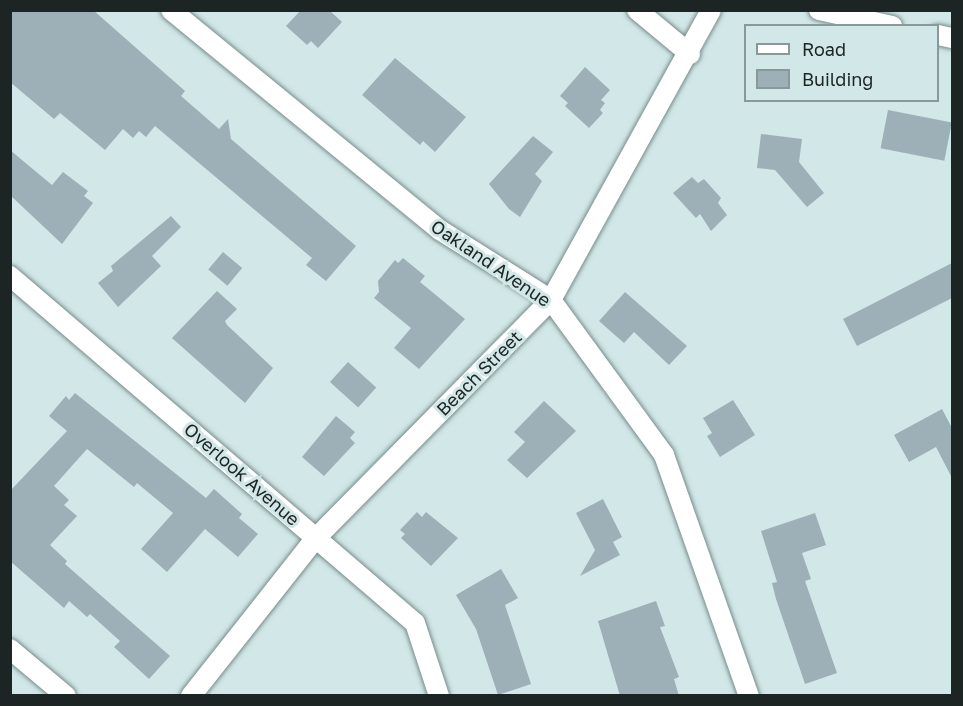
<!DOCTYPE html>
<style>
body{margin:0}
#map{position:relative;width:963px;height:706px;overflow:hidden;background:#d2e7e7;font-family:"Golos Text",sans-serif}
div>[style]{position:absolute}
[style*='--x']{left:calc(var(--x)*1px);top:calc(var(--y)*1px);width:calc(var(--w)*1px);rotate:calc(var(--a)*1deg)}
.building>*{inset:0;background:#9db0b7;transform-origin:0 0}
.roads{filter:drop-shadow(0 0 2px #778c8b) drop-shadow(0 0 2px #778c8b)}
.minor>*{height:20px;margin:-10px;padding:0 10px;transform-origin:10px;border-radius:10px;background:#fff}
span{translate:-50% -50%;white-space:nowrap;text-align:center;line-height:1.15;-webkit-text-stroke:6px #d2e7e7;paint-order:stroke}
.street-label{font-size:18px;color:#1c2424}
.frame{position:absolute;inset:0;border:12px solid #1c2424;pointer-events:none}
.legend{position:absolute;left:744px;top:24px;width:195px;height:78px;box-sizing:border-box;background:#d2e7e7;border:2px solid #899999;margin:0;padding:8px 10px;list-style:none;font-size:18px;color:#1c2424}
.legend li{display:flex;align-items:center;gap:12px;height:30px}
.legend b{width:30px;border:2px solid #899999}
</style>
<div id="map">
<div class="building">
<i style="clip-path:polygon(10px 10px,93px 10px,185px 91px,181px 96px,219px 129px,228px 119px,231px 139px,356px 246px,326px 281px,306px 265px,312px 258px,155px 126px,146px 137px,139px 131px,133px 138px,123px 129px,105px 150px,60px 113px,54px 119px,10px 82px)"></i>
<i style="clip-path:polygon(301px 10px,329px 10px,342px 22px,318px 48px,311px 41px,307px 45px,286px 26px)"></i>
<i style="clip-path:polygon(395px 58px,466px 117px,435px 152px,423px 141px,420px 145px,362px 95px)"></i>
<i style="clip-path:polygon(585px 67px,610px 90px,601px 100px,605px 103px,600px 110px,603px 113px,589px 128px,565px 106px,568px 103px,560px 96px)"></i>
<i style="left:888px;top:110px;width:65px;height:39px;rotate:11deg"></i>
<i style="clip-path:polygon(761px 134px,802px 139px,799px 162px,824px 193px,807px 207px,775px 170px,757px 168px)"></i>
<i style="clip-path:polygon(533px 136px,553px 152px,535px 174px,542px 181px,520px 217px,509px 209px,489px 184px)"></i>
<i style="clip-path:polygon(10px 150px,52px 185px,63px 172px,88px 191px,84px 196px,93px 203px,62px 244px,10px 195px)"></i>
<i style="clip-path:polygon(692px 177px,698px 183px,704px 179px,721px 198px,718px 203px,727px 215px,711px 231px,700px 214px,696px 218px,673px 193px)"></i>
<i style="clip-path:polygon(171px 216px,181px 227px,152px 256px,161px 266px,118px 307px,98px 283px,113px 271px,111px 266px)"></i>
<i style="left:223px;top:252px;width:25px;height:23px;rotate:40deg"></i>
<i style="clip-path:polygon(403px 258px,425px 276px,420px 282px,465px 319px,419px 369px,394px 348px,411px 328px,374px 298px,379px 292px,378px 281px,395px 260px,398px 263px)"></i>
<i style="clip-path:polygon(952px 263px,952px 298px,857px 346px,843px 319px)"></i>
<i style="clip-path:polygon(217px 291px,237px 309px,225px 321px,227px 325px,273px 368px,245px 403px,172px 338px)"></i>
<i style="clip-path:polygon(625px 292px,687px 346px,669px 365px,634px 332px,624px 343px,599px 321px)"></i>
<i style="left:348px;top:362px;width:38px;height:27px;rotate:42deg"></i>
<i style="clip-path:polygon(75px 393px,206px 498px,214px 489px,242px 514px,239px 518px,258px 534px,238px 557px,205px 529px,167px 572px,141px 549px,173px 513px,137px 483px,134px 487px,87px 449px,54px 486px,69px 500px,64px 505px,77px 516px,50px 545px,67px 561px,65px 564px,170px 656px,149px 679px,114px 647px,120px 641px,90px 614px,87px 617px,69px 601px,64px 608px,10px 561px,10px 491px,67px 431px,49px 416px,66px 396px,69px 400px)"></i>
<i style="clip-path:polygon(733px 400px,755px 435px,720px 457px,707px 436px,712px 433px,703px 418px)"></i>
<i style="clip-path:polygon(544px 401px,576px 431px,527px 478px,507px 460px,525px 442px,514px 432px)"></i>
<i style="clip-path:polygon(942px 409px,952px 428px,952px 478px,936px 447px,909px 462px,894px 435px)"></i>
<i style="clip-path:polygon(336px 416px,355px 432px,350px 438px,355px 443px,324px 476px,302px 457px)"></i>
<i style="clip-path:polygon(603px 499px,622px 537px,613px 542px,620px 555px,580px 576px,595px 550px,576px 513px)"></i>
<i style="clip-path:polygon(417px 512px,422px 517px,426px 512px,458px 538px,431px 566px,401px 538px,405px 534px,400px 530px)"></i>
<i style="clip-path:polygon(815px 513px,826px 545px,802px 553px,811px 579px,805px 581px,837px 673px,805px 684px,776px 599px,772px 583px,777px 582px,761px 531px)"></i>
<i style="clip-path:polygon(501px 569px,518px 598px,505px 605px,531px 684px,498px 695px,476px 629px,456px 595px)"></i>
<i style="clip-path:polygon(656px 601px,665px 626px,660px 627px,679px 677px,674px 679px,679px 696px,620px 696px,598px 621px)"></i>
</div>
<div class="roads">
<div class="minor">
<i style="--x:171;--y:10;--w:348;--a:39.3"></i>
<i style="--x:440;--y:230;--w:131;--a:32.2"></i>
<i style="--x:551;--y:300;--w:192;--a:53.9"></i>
<i style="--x:664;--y:455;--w:256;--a:70.6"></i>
<i style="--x:637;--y:10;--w:69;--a:39.7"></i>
<i style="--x:819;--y:10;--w:75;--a:12.4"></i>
<i style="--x:938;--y:35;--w:14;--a:12"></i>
<i style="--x:10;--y:276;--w:533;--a:40.59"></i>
<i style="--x:415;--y:623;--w:77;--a:71.8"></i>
<i style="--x:10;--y:649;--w:73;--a:40"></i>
<i style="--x:191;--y:696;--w:201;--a:-51.7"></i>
<i style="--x:316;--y:538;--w:334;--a:-45.4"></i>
<i style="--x:551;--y:300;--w:331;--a:-61.1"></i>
</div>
</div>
<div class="street-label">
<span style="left:491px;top:263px;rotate:34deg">Oakland Avenue</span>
<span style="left:479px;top:373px;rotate:-45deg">Beach Street</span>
<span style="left:242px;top:474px;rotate:41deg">Overlook Avenue</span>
</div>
<div class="frame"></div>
<ul class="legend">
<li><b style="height:8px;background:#fff"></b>Road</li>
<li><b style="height:16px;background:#9db0b7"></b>Building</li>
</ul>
</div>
